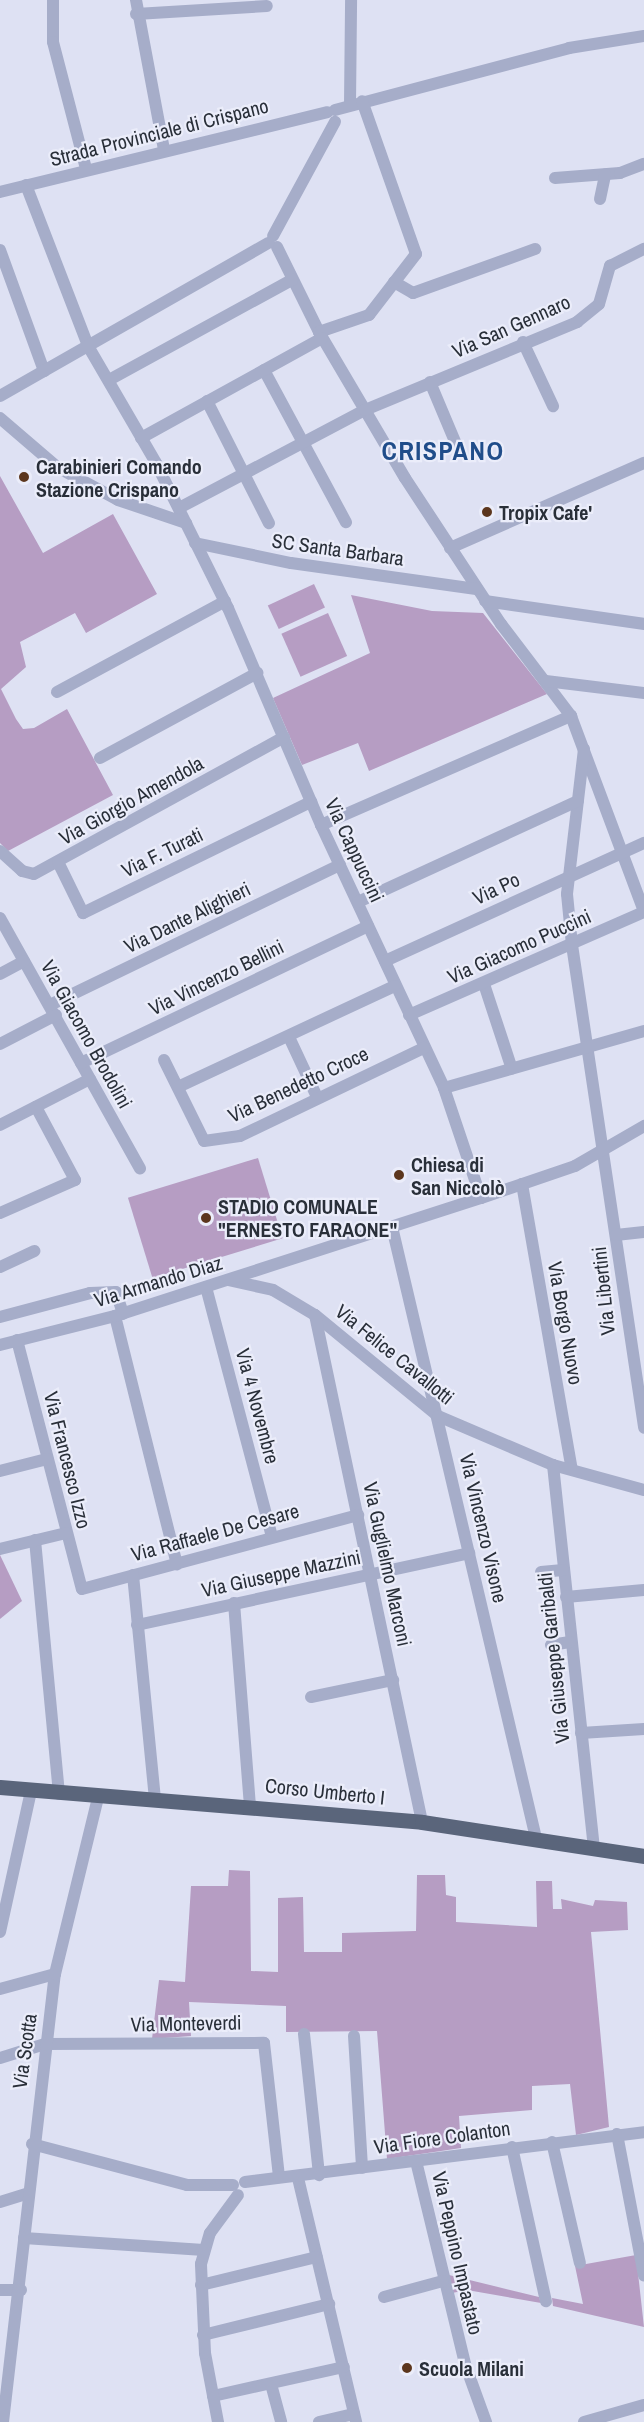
<!DOCTYPE html>
<meta charset="utf-8">
<style>
body{margin:0}
#map{position:relative;width:644px;height:2422px;overflow:hidden;background:#dee1f3;font-family:"Archivo Narrow",sans-serif}
div>[style]{position:absolute}
[style*='--x']{left:calc(var(--x)*1px);top:calc(var(--y)*1px);width:calc(var(--w)*1px);rotate:calc(var(--a)*1deg)}
.green>*{inset:0;background:#b69dc3;transform-origin:0 0}
.minor>*{height:12px;margin:-6px;padding:0 6px;transform-origin:6px;border-radius:6px;background:#a6adc9}
.major>*{height:15px;margin:-7.5px;padding:0 7.5px;transform-origin:7.5px;border-radius:7.5px;background:#5a657b}
.dots>*{width:16px;height:16px;translate:-50% -50%;box-sizing:border-box;border:3px solid #ebedfa;border-radius:50%}
span{translate:-50% -50%;white-space:nowrap;text-align:center;line-height:1.15;-webkit-text-stroke:4.5px #ebedfa;paint-order:stroke}
.street-label{font-size:20px;color:#292f39}
.poi-label{font-size:20px;color:#292f39;font-weight:700}
.left{translate:0 -50%;text-align:left}
.district-label{font-size:26px;color:#204d8a;font-weight:700;letter-spacing:1.5px}
</style>
<div id="map">
<div class="green">
<i style="clip-path:polygon(0 476px,43px 553px,113px 514px,157px 594px,86px 633px,75px 613px,20px 642px,26px 667px,1px 689px,16px 719px,23px 729px,34px 728px,67px 709px,113px 795px,8px 851px,0 843px)"></i>
<i style="left:314px;top:584px;width:26px;height:51px;rotate:65deg"></i>
<i style="clip-path:polygon(351px 595px,432px 611px,483px 613px,547px 694px,369px 771px,358px 743px,302px 765px,273px 698px,370px 653px)"></i>
<i style="left:328px;top:613px;width:47px;height:51px;rotate:66deg"></i>
<i style="left:258px;top:1158px;width:84px;height:136px;rotate:73deg"></i>
<i style="clip-path:polygon(0 1555px,22px 1601px,0 1619px)"></i>
<i style="clip-path:polygon(229px 1870px,250px 1871px,251px 1971px,278px 1972px,278px 1898px,303px 1897px,304px 1952px,342px 1952px,342px 1933px,416px 1931px,417px 1875px,445px 1875px,446px 1895px,456px 1897px,456px 1922px,537px 1927px,536px 1881px,552px 1881px,553px 1909px,562px 1909px,561px 1899px,593px 1906px,595px 1900px,627px 1902px,628px 1930px,591px 1932px,609px 2127px,576px 2135px,570px 2084px,532px 2086px,532px 2110px,459px 2116px,461px 2148px,387px 2159px,377px 2031px,286px 2032px,286px 2006px,189px 2002px,191px 2036px,152px 2039px,159px 1980px,185px 1982px,191px 1886px,228px 1886px)"></i>
<i style="clip-path:polygon(636px 2255px,644px 2327px,553px 2306px,552px 2298px,583px 2304px,575px 2266px)"></i>
<i style="clip-path:polygon(449px 2275px,539px 2297px,541px 2303px,467px 2290px,452px 2293px)"></i>
</div>
<div class="minor">
<i style="--x:53;--y:0;--w:42;--a:90"></i>
<i style="--x:53;--y:42;--w:131;--a:75.4"></i>
<i style="--x:136;--y:0;--w:152;--a:79.4"></i>
<i style="--x:136;--y:14;--w:131;--a:-3.5"></i>
<i style="--x:350;--y:104;--w:104;--a:-89.4"></i>
<i style="--x:335;--y:110;--w:242;--a:-14.8"></i>
<i style="--x:569;--y:48;--w:76;--a:-9.1"></i>
<i style="--x:555;--y:178;--w:65;--a:-4.4"></i>
<i style="--x:620;--y:173;--w:26;--a:-21"></i>
<i style="--x:26;--y:185;--w:173;--a:68.9"></i>
<i style="--x:88;--y:346;--w:135;--a:59.8"></i>
<i style="--x:156;--y:463;--w:162;--a:63.6"></i>
<i style="--x:228;--y:608;--w:236;--a:66.8"></i>
<i style="--x:321;--y:825;--w:290;--a:64.9"></i>
<i style="--x:444;--y:1088;--w:116;--a:71.4"></i>
<i style="--x:0;--y:192;--w:337;--a:-13.7"></i>
<i style="--x:600;--y:199;--w:25;--a:-78"></i>
<i style="--x:273;--y:236;--w:130;--a:-61.5"></i>
<i style="--x:277;--y:247;--w:95;--a:63.7"></i>
<i style="--x:319;--y:332;--w:169;--a:59.5"></i>
<i style="--x:405;--y:478;--w:175;--a:56.7"></i>
<i style="--x:501;--y:624;--w:116;--a:52.7"></i>
<i style="--x:571;--y:716;--w:208;--a:69.5"></i>
<i style="--x:0;--y:250;--w:129;--a:70"></i>
<i style="--x:394;--y:282;--w:22;--a:30"></i>
<i style="--x:413;--y:293;--w:130;--a:-19.8"></i>
<i style="--x:319;--y:332;--w:53;--a:-18.8"></i>
<i style="--x:369;--y:315;--w:77;--a:-52.4"></i>
<i style="--x:416;--y:254;--w:162;--a:-109.4"></i>
<i style="--x:523;--y:342;--w:71;--a:64.9"></i>
<i style="--x:264;--y:370;--w:173;--a:61.7"></i>
<i style="--x:109;--y:380;--w:209;--a:-28.7"></i>
<i style="--x:430;--y:382;--w:67;--a:67.2"></i>
<i style="--x:0;--y:396;--w:309;--a:-29.7"></i>
<i style="--x:207;--y:401;--w:137;--a:63.1"></i>
<i style="--x:0;--y:418;--w:75;--a:40.7"></i>
<i style="--x:57;--y:467;--w:69;--a:28.4"></i>
<i style="--x:118;--y:500;--w:72;--a:18.7"></i>
<i style="--x:141;--y:438;--w:207;--a:-28.9"></i>
<i style="--x:179;--y:508;--w:210;--a:-27.8"></i>
<i style="--x:365;--y:410;--w:230;--a:-22.5"></i>
<i style="--x:577;--y:322;--w:28;--a:-39"></i>
<i style="--x:599;--y:304;--w:40;--a:-74"></i>
<i style="--x:610;--y:266;--w:38;--a:-27"></i>
<i style="--x:195;--y:543;--w:98;--a:11.8"></i>
<i style="--x:291;--y:563;--w:187;--a:8"></i>
<i style="--x:450;--y:548;--w:212;--a:-23.7"></i>
<i style="--x:485;--y:601;--w:161;--a:8.2"></i>
<i style="--x:546;--y:681;--w:99;--a:7"></i>
<i style="--x:57;--y:692;--w:191;--a:-28.4"></i>
<i style="--x:584;--y:749;--w:146;--a:96.7"></i>
<i style="--x:567;--y:894;--w:51;--a:84.4"></i>
<i style="--x:572;--y:945;--w:488;--a:81.5"></i>
<i style="--x:100;--y:758;--w:179;--a:-28.4"></i>
<i style="--x:321;--y:825;--w:273;--a:-23.6"></i>
<i style="--x:0;--y:851;--w:30;--a:42"></i>
<i style="--x:22;--y:871;--w:12;--a:14"></i>
<i style="--x:34;--y:874;--w:285;--a:-28.7"></i>
<i style="--x:58;--y:862;--w:57;--a:63.9"></i>
<i style="--x:83;--y:913;--w:254;--a:-26"></i>
<i style="--x:358;--y:902;--w:242;--a:-24.7"></i>
<i style="--x:0;--y:918;--w:287;--a:60.8"></i>
<i style="--x:385;--y:961;--w:285;--a:-24.5"></i>
<i style="--x:0;--y:974;--w:27;--a:-28"></i>
<i style="--x:484;--y:984;--w:89;--a:71.8"></i>
<i style="--x:50;--y:1005;--w:322;--a:-25.8"></i>
<i style="--x:409;--y:1015;--w:257;--a:-23.7"></i>
<i style="--x:289;--y:1037;--w:66;--a:65"></i>
<i style="--x:0;--y:1044;--w:63;--a:-27.4"></i>
<i style="--x:164;--y:1060;--w:90;--a:63.7"></i>
<i style="--x:204;--y:1141;--w:36;--a:-8"></i>
<i style="--x:240;--y:1136;--w:204;--a:-25.6"></i>
<i style="--x:81;--y:1063;--w:318;--a:-25.5"></i>
<i style="--x:178;--y:1087;--w:239;--a:-25"></i>
<i style="--x:444;--y:1088;--w:208;--a:-15.9"></i>
<i style="--x:0;--y:1125;--w:101;--a:-27.1"></i>
<i style="--x:522;--y:1184;--w:290;--a:80.1"></i>
<i style="--x:0;--y:1213;--w:82;--a:-23.7"></i>
<i style="--x:75;--y:1180;--w:83;--a:-118.1"></i>
<i style="--x:392;--y:1227;--w:628;--a:76.74"></i>
<i style="--x:616;--y:1235;--w:28;--a:-6"></i>
<i style="--x:0;--y:1267;--w:38;--a:-25"></i>
<i style="--x:228;--y:1280;--w:46;--a:12.5"></i>
<i style="--x:273;--y:1290;--w:49;--a:30.8"></i>
<i style="--x:315;--y:1315;--w:159;--a:39.4"></i>
<i style="--x:438;--y:1416;--w:125;--a:23.1"></i>
<i style="--x:553;--y:1465;--w:94;--a:15.4"></i>
<i style="--x:206;--y:1287;--w:258;--a:75.2"></i>
<i style="--x:315;--y:1315;--w:518;--a:78.08"></i>
<i style="--x:115;--y:1316;--w:256;--a:76"></i>
<i style="--x:0;--y:1317;--w:93;--a:-14.9"></i>
<i style="--x:90;--y:1293;--w:26;--a:-2"></i>
<i style="--x:116;--y:1292;--w:23;--a:72"></i>
<i style="--x:17;--y:1340;--w:257;--a:75.4"></i>
<i style="--x:82;--y:1589;--w:286;--a:-15"></i>
<i style="--x:0;--y:1345;--w:119;--a:-14.2"></i>
<i style="--x:115;--y:1316;--w:385;--a:-17.9"></i>
<i style="--x:481;--y:1198;--w:99;--a:-18.8"></i>
<i style="--x:575;--y:1166;--w:80;--a:-30.1"></i>
<i style="--x:553;--y:1465;--w:385;--a:83.9"></i>
<i style="--x:0;--y:1471;--w:49;--a:-14.3"></i>
<i style="--x:35;--y:1540;--w:255;--a:84.6"></i>
<i style="--x:0;--y:1549;--w:68;--a:-13.6"></i>
<i style="--x:541;--y:1572;--w:22;--a:-5"></i>
<i style="--x:133;--y:1575;--w:226;--a:84.4"></i>
<i style="--x:566;--y:1597;--w:78;--a:-5.1"></i>
<i style="--x:234;--y:1603;--w:203;--a:85.5"></i>
<i style="--x:137;--y:1625;--w:340;--a:-12.2"></i>
<i style="--x:551;--y:1645;--w:19;--a:-9"></i>
<i style="--x:311;--y:1697;--w:84;--a:-11.7"></i>
<i style="--x:581;--y:1733;--w:63;--a:-3.6"></i>
<i style="--x:0;--y:1932;--w:144;--a:-77.6"></i>
<i style="--x:0;--y:1989;--w:57;--a:-15.3"></i>
<i style="--x:304;--y:2034;--w:142;--a:83.9"></i>
<i style="--x:354;--y:2036;--w:132;--a:86.5"></i>
<i style="--x:0;--y:2058;--w:47;--a:-17.3"></i>
<i style="--x:45;--y:2044;--w:219;--a:-0.3"></i>
<i style="--x:264;--y:2043;--w:135;--a:83.6"></i>
<i style="--x:617;--y:2134;--w:144;--a:79.2"></i>
<i style="--x:552;--y:2142;--w:124;--a:77"></i>
<i style="--x:32;--y:2144;--w:160;--a:14.8"></i>
<i style="--x:187;--y:2185;--w:46;--a:0"></i>
<i style="--x:512;--y:2147;--w:158;--a:77.6"></i>
<i style="--x:416;--y:2161;--w:209;--a:76.4"></i>
<i style="--x:465;--y:2364;--w:62;--a:70.1"></i>
<i style="--x:298;--y:2178;--w:251;--a:76.6"></i>
<i style="--x:245;--y:2182;--w:402;--a:-7.1"></i>
<i style="--x:0;--y:2202;--w:27;--a:-17"></i>
<i style="--x:24;--y:2238;--w:180;--a:3.8"></i>
<i style="--x:201;--y:2285;--w:119;--a:-13.6"></i>
<i style="--x:0;--y:2290;--w:21;--a:0"></i>
<i style="--x:384;--y:2297;--w:61;--a:-15.2"></i>
<i style="--x:203;--y:2335;--w:130;--a:-13.8"></i>
<i style="--x:271;--y:2384;--w:39;--a:75"></i>
<i style="--x:213;--y:2396;--w:134;--a:-12.5"></i>
<i style="--x:3;--y:2422;--w:451;--a:-83.4"></i>
<i style="--x:55;--y:1974;--w:182;--a:-76.3"></i>
<i style="--x:218;--y:2422;--w:70;--a:-100.7"></i>
<i style="--x:205;--y:2353;--w:89;--a:-92.6"></i>
<i style="--x:201;--y:2264;--w:32;--a:-74"></i>
<i style="--x:210;--y:2233;--w:47;--a:-53.6"></i>
<i style="--x:319;--y:2422;--w:36;--a:-13"></i>
<i style="--x:584;--y:2422;--w:62;--a:-15.8"></i>
</div>
<div class="major">
<i style="--x:0;--y:1787;--w:423;--a:4.7"></i>
<i style="--x:422;--y:1822;--w:225;--a:8.7"></i>
</div>
<div class="dots">
<i style="left:24px;top:477px;background:#5c361d"></i>
<i style="left:487px;top:512px;background:#5c361d"></i>
<i style="left:399px;top:1175px;background:#5c361d"></i>
<i style="left:206px;top:1218px;background:#5c361d"></i>
<i style="left:407px;top:2368px;background:#5c361d"></i>
</div>
<div class="street-label">
<span style="left:159px;top:132px;rotate:-14deg">Strada Provinciale di Crispano</span>
<span style="left:511px;top:326px;rotate:-24deg">Via San Gennaro</span>
<span style="left:338px;top:549px;rotate:8deg">SC Santa Barbara</span>
<span style="left:131px;top:800px;rotate:-29deg">Via Giorgio Amendola</span>
<span style="left:355px;top:850px;rotate:65deg">Via Cappuccini</span>
<span style="left:162px;top:852px;rotate:-26deg">Via F. Turati</span>
<span style="left:496px;top:888px;rotate:-25deg">Via Po</span>
<span style="left:187px;top:917px;rotate:-26deg">Via Dante Alighieri</span>
<span style="left:519px;top:946px;rotate:-24deg">Via Giacomo Puccini</span>
<span style="left:216px;top:977px;rotate:-26deg">Via Vincenzo Bellini</span>
<span style="left:87px;top:1034px;rotate:61deg">Via Giacomo Brodolini</span>
<span style="left:298px;top:1084px;rotate:-25deg">Via Benedetto Croce</span>
<span style="left:158px;top:1281px;rotate:-17deg">Via Armando Diaz</span>
<span style="left:603px;top:1291px;rotate:-96deg">Via Libertini</span>
<span style="left:566px;top:1323px;rotate:80deg">Via Borgo Nuovo</span>
<span style="left:395px;top:1354px;rotate:39deg">Via Felice Cavallotti</span>
<span style="left:258px;top:1406px;rotate:75deg">Via 4 Novembre</span>
<span style="left:68px;top:1460px;rotate:76deg">Via Francesco Izzo</span>
<span style="left:484px;top:1528px;rotate:77deg">Via Vincenzo Visone</span>
<span style="left:215px;top:1532px;rotate:-15deg">Via Raffaele De Cesare</span>
<span style="left:388px;top:1564px;rotate:78deg">Via Guglielmo Marconi</span>
<span style="left:281px;top:1573px;rotate:-12deg">Via Giuseppe Mazzini</span>
<span style="left:553px;top:1658px;rotate:-96deg">Via Giuseppe Garibaldi</span>
<span style="left:325px;top:1791px;rotate:6deg">Corso Umberto I</span>
<span style="left:186px;top:2023px;rotate:-1deg">Via Monteverdi</span>
<span style="left:24px;top:2051px;rotate:-82deg">Via Scotta</span>
<span style="left:442px;top:2137px;rotate:-8deg">Via Fiore Colanton</span>
<span style="left:458px;top:2253px;rotate:77deg">Via Peppino Impastato</span>
</div>
<div class="poi-label">
<span class="left" style="left:36px;top:478px">Carabinieri Comando<br>Stazione Crispano</span>
<span class="left" style="left:499px;top:512px">Tropix Cafe'</span>
<span class="left" style="left:411px;top:1176px">Chiesa di<br>San Niccolò</span>
<span class="left" style="left:218px;top:1218px">STADIO COMUNALE<br>"ERNESTO FARAONE"</span>
<span class="left" style="left:419px;top:2368px">Scuola Milani</span>
</div>
<div class="district-label">
<span style="left:443px;top:451px">CRISPANO</span>
</div>
</div>
